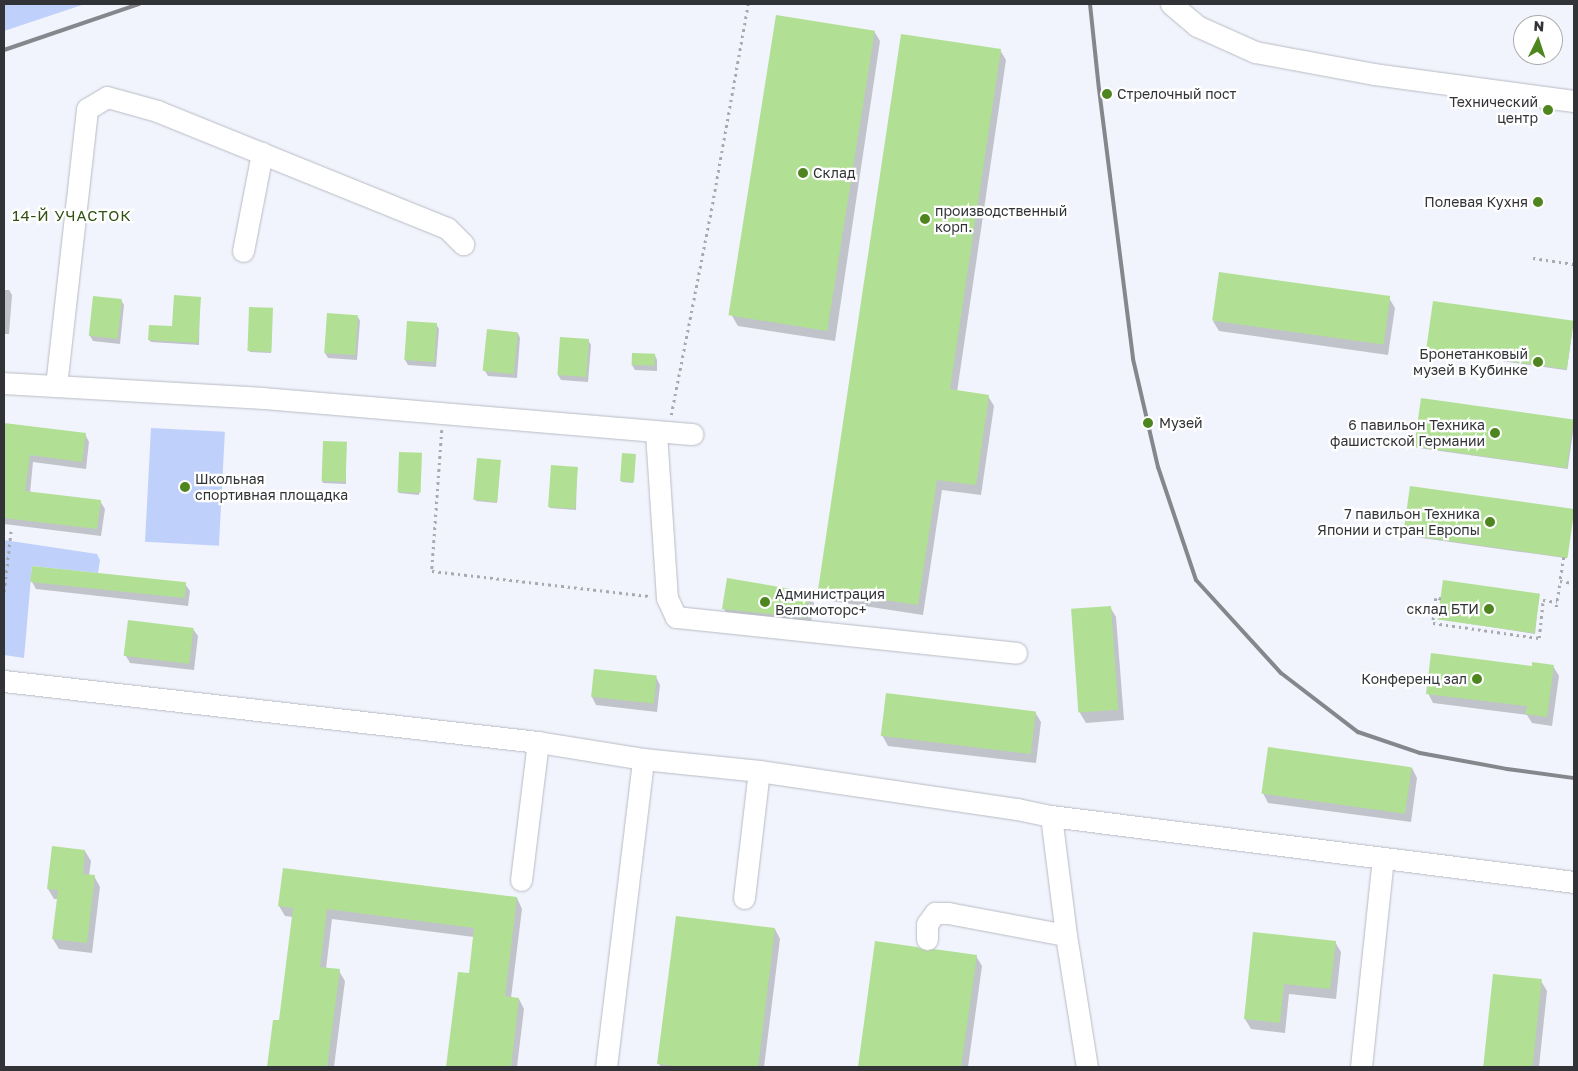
<!DOCTYPE html>
<meta charset="utf-8">
<style>
body{margin:0}
#map{position:relative;width:1578px;height:1071px;overflow:hidden;background:#f1f4fc;font-family:"Golos Text",sans-serif}
div>[style]{position:absolute}
[style*='--x']{left:calc(var(--x)*1px);top:calc(var(--y)*1px);width:calc(var(--w)*1px);rotate:calc(var(--a)*1deg)}
.green>*{inset:0;background:#bfd0fa;transform-origin:0 0}
.shadow>*{inset:0;background:#0003;transform-origin:0 0}
.building>*{inset:0;background:#b1e094;transform-origin:0 0}
.path>*{height:2.5px;margin-top:-1.25px;transform-origin:0;background:repeating-linear-gradient(90deg,#a8aab0 0 2.5px,transparent 0 6.5px)}
.roads{filter:drop-shadow(0 0 1px #b8bbc3) drop-shadow(0 0 1px #b8bbc3)}
.minor>*{height:21px;margin:-10.5px;padding:0 10.5px;transform-origin:10.5px;border-radius:10.5px;background:#fff}
.rail>*{height:4px;margin:-2px;padding:0 2px;transform-origin:2px;border-radius:2px;background:#85878c}
.dots>*{width:14px;height:14px;translate:-50% -50%;box-sizing:border-box;border:2px solid #fff;border-radius:50%}
span{translate:-50% -50%;white-space:nowrap;text-align:center;line-height:1.15;-webkit-text-stroke:4.5px #fff;paint-order:stroke}
.poi-label{font-size:14px;color:#323336}
.left{translate:0 -50%;text-align:left}
.right{translate:-100% -50%;text-align:right}
.neighbourhood-label{font-size:15px;color:#2f5211;letter-spacing:1px}
.frame{position:absolute;inset:0;border:5px solid #323336;pointer-events:none}
.north{position:absolute;left:1513px;top:15px;width:50px;height:50px;box-sizing:border-box;background:#fff;border:1px solid #adadaf;border-radius:50%;rotate:4deg;font-size:14px;font-weight:700;line-height:20px;text-align:center;color:#323336}
.north::after{content:'';display:block;margin:auto;width:18px;height:22px;background:#4e851f;clip-path:polygon(50% 0,100% 100%,50% 72%,0 100%)}
</style>
<div id="map">
<div class="green">
<i style="clip-path:polygon(4px 4px,85px 4px,4px 31px)"></i>
<i style="left:151px;top:428px;width:74px;height:114px;rotate:3deg"></i>
<i style="clip-path:polygon(4px 540px,97px 554px,100px 560px,98px 573px,32px 566px,24px 658px,4px 655px)"></i>
</div>
<div class="shadow">
<i style="clip-path:polygon(874px 31px,880px 41px,835px 341px,738px 326px,732px 316px)"></i>
<i style="clip-path:polygon(1000px 50px,1006px 60px,957px 392px,988px 396px,994px 406px,981px 495px,942px 490px,923px 615px,825px 600px,819px 590px)"></i>
<i style="clip-path:polygon(4px 290px,9px 290px,12px 295px,9px 334px,4px 334px)"></i>
<i style="clip-path:polygon(94px 298px,121px 300px,124px 305px,120px 344px,93px 341px,90px 336px)"></i>
<i style="clip-path:polygon(200px 298px,199px 345px,151px 342px,149px 340px,173px 327px)"></i>
<i style="clip-path:polygon(1389px 298px,1395px 308px,1388px 355px,1219px 331px,1213px 321px)"></i>
<i style="left:1434px;top:302px;width:141px;height:49px;rotate:8deg"></i>
<i style="clip-path:polygon(272px 310px,271px 353px,250px 352px,249px 350px)"></i>
<i style="clip-path:polygon(358px 317px,360px 321px,357px 360px,328px 358px,325px 353px)"></i>
<i style="clip-path:polygon(436px 324px,439px 329px,436px 367px,408px 365px,405px 360px)"></i>
<i style="clip-path:polygon(518px 333px,520px 338px,517px 378px,488px 376px,485px 371px)"></i>
<i style="clip-path:polygon(561px 338px,588px 340px,591px 345px,588px 382px,561px 380px,558px 375px)"></i>
<i style="clip-path:polygon(655px 355px,657px 360px,657px 371px,635px 370px,632px 365px)"></i>
<i style="left:1422px;top:399px;width:154px;height:49px;rotate:8deg"></i>
<i style="clip-path:polygon(4px 424px,85px 434px,89px 442px,86px 469px,33px 462px,30px 493px,100px 501px,105px 509px,101px 536px,4px 524px)"></i>
<i style="clip-path:polygon(346px 444px,346px 484px,323px 483px,322px 481px)"></i>
<i style="clip-path:polygon(421px 454px,419px 495px,399px 493px,398px 491px)"></i>
<i style="clip-path:polygon(635px 456px,633px 483px,622px 482px,621px 481px)"></i>
<i style="clip-path:polygon(500px 462px,497px 503px,476px 501px,475px 499px)"></i>
<i style="clip-path:polygon(577px 468px,576px 510px,550px 508px,549px 506px)"></i>
<i style="left:1411px;top:488px;width:164px;height:48px;rotate:8deg"></i>
<i style="clip-path:polygon(32px 582px,185px 584px,190px 591px,188px 606px,36px 589px)"></i>
<i style="clip-path:polygon(808px 593px,814px 603px,810px 628px,730px 619px,724px 609px)"></i>
<i style="clip-path:polygon(1539px 594px,1535px 634px,1439px 619px)"></i>
<i style="clip-path:polygon(1110px 607px,1116px 617px,1124px 720px,1086px 723px,1080px 713px)"></i>
<i style="clip-path:polygon(193px 629px,198px 636px,194px 670px,130px 663px,126px 656px)"></i>
<i style="clip-path:polygon(1553px 666px,1559px 676px,1552px 726px,1532px 723px,1527px 715px,1433px 703px,1428px 693px,1533px 667px)"></i>
<i style="clip-path:polygon(595px 670px,656px 677px,660px 685px,657px 712px,596px 705px,592px 697px)"></i>
<i style="clip-path:polygon(1035px 712px,1041px 722px,1036px 763px,888px 746px,882px 735px)"></i>
<i style="clip-path:polygon(1412px 768px,1417px 778px,1411px 822px,1268px 803px,1263px 793px)"></i>
<i style="clip-path:polygon(85px 851px,91px 861px,89px 876px,94px 876px,100px 887px,92px 953px,59px 949px,53px 939px,58px 899px,54px 899px,48px 889px)"></i>
<i style="clip-path:polygon(517px 898px,522px 909px,511px 998px,519px 999px,524px 1009px,517px 1067px,447px 1067px,459px 973px,470px 974px,474px 937px,332px 919px,326px 969px,339px 971px,345px 981px,334px 1067px,269px 1067px,275px 1021px,280px 1022px,293px 917px,285px 916px,279px 906px)"></i>
<i style="clip-path:polygon(775px 929px,780px 939px,764px 1067px,661px 1067px,659px 1064px)"></i>
<i style="clip-path:polygon(1254px 934px,1335px 942px,1341px 952px,1336px 999px,1289px 994px,1285px 1033px,1251px 1029px,1245px 1019px)"></i>
<i style="clip-path:polygon(876px 942px,926px 953px,976px 956px,982px 966px,968px 1067px,859px 1067px)"></i>
<i style="clip-path:polygon(1495px 976px,1541px 981px,1547px 991px,1539px 1067px,1485px 1067px)"></i>
</div>
<div class="building">
<i style="left:776px;top:15px;width:100px;height:304px;rotate:9deg"></i>
<i style="clip-path:polygon(901px 34px,1001px 49px,950px 389px,989px 395px,976px 485px,937px 480px,918px 605px,818px 590px)"></i>
<i style="left:1219px;top:272px;width:173px;height:49px;rotate:8deg"></i>
<i style="clip-path:polygon(174px 295px,201px 297px,198px 343px,148px 340px,149px 325px,172px 326px)"></i>
<i style="left:93px;top:296px;width:29px;height:40px;rotate:6deg"></i>
<i style="left:1433px;top:301px;width:142px;height:49px;rotate:8deg"></i>
<i style="left:249px;top:307px;width:24px;height:44px;rotate:2deg"></i>
<i style="left:327px;top:313px;width:31px;height:40px;rotate:4deg"></i>
<i style="left:407px;top:321px;width:30px;height:39px;rotate:4deg"></i>
<i style="left:487px;top:329px;width:31px;height:42px;rotate:6deg"></i>
<i style="left:560px;top:337px;width:29px;height:38px;rotate:4deg"></i>
<i style="left:632px;top:353px;width:23px;height:12px;rotate:2deg"></i>
<i style="left:1421px;top:398px;width:154px;height:49px;rotate:8deg"></i>
<i style="clip-path:polygon(4px 423px,86px 433px,82px 462px,30px 455px,25px 491px,101px 500px,97px 529px,4px 518px)"></i>
<i style="left:323px;top:441px;width:24px;height:40px;rotate:2deg"></i>
<i style="left:399px;top:452px;width:23px;height:40px;rotate:2deg"></i>
<i style="left:622px;top:453px;width:14px;height:28px;rotate:4deg"></i>
<i style="left:477px;top:458px;width:24px;height:42px;rotate:5deg"></i>
<i style="left:551px;top:465px;width:27px;height:42px;rotate:4deg"></i>
<i style="left:1410px;top:486px;width:166px;height:49px;rotate:8deg"></i>
<i style="left:32px;top:566px;width:155px;height:16px;rotate:6deg"></i>
<i style="clip-path:polygon(727px 578px,809px 592px,805px 618px,722px 609px)"></i>
<i style="left:1443px;top:580px;width:98px;height:40px;rotate:8deg"></i>
<i style="left:1111px;top:606px;width:104px;height:40px;rotate:86deg"></i>
<i style="left:128px;top:620px;width:66px;height:36px;rotate:7deg"></i>
<i style="clip-path:polygon(1431px 653px,1532px 666px,1532px 662px,1554px 665px,1547px 717px,1525px 714px,1527px 706px,1426px 694px)"></i>
<i style="left:594px;top:669px;width:63px;height:28px;rotate:6deg"></i>
<i style="left:886px;top:693px;width:151px;height:43px;rotate:7deg"></i>
<i style="left:1268px;top:747px;width:145px;height:47px;rotate:8deg"></i>
<i style="clip-path:polygon(52px 846px,85px 850px,83px 874px,95px 875px,87px 943px,52px 939px,58px 890px,47px 889px)"></i>
<i style="clip-path:polygon(283px 868px,517px 897px,505px 996px,519px 998px,511px 1067px,446px 1067px,458px 972px,469px 973px,474px 928px,327px 909px,320px 967px,340px 969px,327px 1067px,267px 1067px,273px 1020px,279px 1020px,293px 908px,278px 906px)"></i>
<i style="clip-path:polygon(676px 916px,775px 928px,758px 1067px,684px 1067px,657px 1064px)"></i>
<i style="clip-path:polygon(1253px 932px,1336px 941px,1330px 989px,1284px 984px,1280px 1023px,1244px 1019px)"></i>
<i style="clip-path:polygon(875px 941px,917px 947px,927px 951px,934px 949px,977px 955px,961px 1067px,858px 1067px)"></i>
<i style="left:1493px;top:974px;width:49px;height:94px;rotate:6deg"></i>
</div>
<div class="path">
<i style="--x:1533;--y:258;--w:41;--a:8.3"></i>
<i style="--x:671;--y:415;--w:202;--a:-78.9"></i>
<i style="--x:710;--y:217;--w:216;--a:-79.9"></i>
<i style="--x:442;--y:430;--w:141;--a:94.1"></i>
<i style="--x:432;--y:571;--w:218;--a:6.6"></i>
<i style="--x:1564;--y:557;--w:24;--a:99"></i>
<i style="--x:1560;--y:581;--w:14;--a:8"></i>
<i style="--x:4;--y:592;--w:62;--a:-83.6"></i>
<i style="--x:1441;--y:599;--w:5;--a:-169"></i>
<i style="--x:1436;--y:598;--w:25;--a:97"></i>
<i style="--x:1433;--y:623;--w:107;--a:8.1"></i>
<i style="--x:1539;--y:638;--w:38;--a:-84"></i>
<i style="--x:1543;--y:600;--w:14;--a:8"></i>
<i style="--x:1556;--y:607;--w:26;--a:-81"></i>
</div>
<div class="roads">
<div class="minor">
<i style="--x:1171;--y:4;--w:34;--a:40"></i>
<i style="--x:1197;--y:26;--w:64;--a:24.1"></i>
<i style="--x:1255;--y:52;--w:121;--a:10.5"></i>
<i style="--x:1374;--y:74;--w:202;--a:7.7"></i>
<i style="--x:243;--y:251;--w:100;--a:-79"></i>
<i style="--x:4;--y:383;--w:259;--a:3.3"></i>
<i style="--x:263;--y:398;--w:431;--a:4.8"></i>
<i style="--x:56;--y:386;--w:279;--a:-83.6"></i>
<i style="--x:87;--y:109;--w:23;--a:-31"></i>
<i style="--x:107;--y:97;--w:52;--a:15.6"></i>
<i style="--x:157;--y:111;--w:313;--a:22"></i>
<i style="--x:447;--y:228;--w:23;--a:45"></i>
<i style="--x:656;--y:433;--w:165;--a:86.2"></i>
<i style="--x:667;--y:598;--w:21;--a:65"></i>
<i style="--x:676;--y:617;--w:342;--a:6"></i>
<i style="--x:4;--y:681;--w:537;--a:6.52"></i>
<i style="--x:538;--y:742;--w:106;--a:9.2"></i>
<i style="--x:643;--y:759;--w:117;--a:5.9"></i>
<i style="--x:759;--y:771;--w:261;--a:8.4"></i>
<i style="--x:1017;--y:809;--w:35;--a:12"></i>
<i style="--x:1051;--y:816;--w:527;--a:7.19"></i>
<i style="--x:1051;--y:816;--w:120;--a:82.8"></i>
<i style="--x:1066;--y:935;--w:134;--a:81"></i>
<i style="--x:521;--y:880;--w:139;--a:-83"></i>
<i style="--x:744;--y:898;--w:128;--a:-83.3"></i>
<i style="--x:927;--y:939;--w:15;--a:-90"></i>
<i style="--x:927;--y:924;--w:14;--a:-54"></i>
<i style="--x:935;--y:913;--w:13;--a:0"></i>
<i style="--x:948;--y:913;--w:120;--a:10.6"></i>
<i style="--x:606;--y:1067;--w:310;--a:-83.1"></i>
<i style="--x:1361;--y:1067;--w:210;--a:-84"></i>
</div>
</div>
<div class="rail">
<i style="--x:1090;--y:4;--w:85;--a:84"></i>
<i style="--x:1099;--y:89;--w:272;--a:82.8"></i>
<i style="--x:1133;--y:359;--w:111;--a:77"></i>
<i style="--x:1158;--y:467;--w:119;--a:71.4"></i>
<i style="--x:1196;--y:580;--w:126;--a:47.6"></i>
<i style="--x:1281;--y:673;--w:97;--a:37.5"></i>
<i style="--x:1358;--y:732;--w:65;--a:18.7"></i>
<i style="--x:1420;--y:753;--w:88;--a:10.4"></i>
<i style="--x:1507;--y:769;--w:68;--a:7.7"></i>
<i style="--x:4;--y:50;--w:143;--a:-18.8"></i>
</div>
<div class="dots">
<i style="left:1107px;top:94px;background:#4e851f"></i>
<i style="left:1548px;top:110px;background:#4e851f"></i>
<i style="left:803px;top:173px;background:#4e851f"></i>
<i style="left:1538px;top:202px;background:#4e851f"></i>
<i style="left:925px;top:219px;background:#4e851f"></i>
<i style="left:1538px;top:362px;background:#4e851f"></i>
<i style="left:1148px;top:423px;background:#4e851f"></i>
<i style="left:1495px;top:433px;background:#4e851f"></i>
<i style="left:185px;top:487px;background:#4e851f"></i>
<i style="left:1490px;top:522px;background:#4e851f"></i>
<i style="left:765px;top:602px;background:#4e851f"></i>
<i style="left:1489px;top:609px;background:#4e851f"></i>
<i style="left:1477px;top:679px;background:#4e851f"></i>
</div>
<div class="poi-label">
<span class="left" style="left:1117px;top:94px">Стрелочный пост</span>
<span class="right" style="left:1538px;top:110px">Технический<br>центр</span>
<span class="left" style="left:813px;top:173px">Склад</span>
<span class="right" style="left:1528px;top:202px">Полевая Кухня</span>
<span class="left" style="left:935px;top:219px">производственный<br>корп.</span>
<span class="right" style="left:1528px;top:362px">Бронетанковый<br>музей в Кубинке</span>
<span class="left" style="left:1159px;top:423px">Музей</span>
<span class="right" style="left:1485px;top:433px">6 павильон Техника<br>фашистской Германии</span>
<span class="left" style="left:195px;top:487px">Школьная<br>спортивная площадка</span>
<span class="right" style="left:1480px;top:522px">7 павильон Техника<br>Японии и стран Европы</span>
<span class="left" style="left:775px;top:602px">Администрация<br>Веломоторс+</span>
<span class="right" style="left:1479px;top:609px">склад БТИ</span>
<span class="right" style="left:1467px;top:679px">Конференц зал</span>
</div>
<div class="neighbourhood-label">
<span style="left:72px;top:216px">14-Й УЧАСТОК</span>
</div>
<div class="frame"></div>
<div class="north">N</div>
</div>
